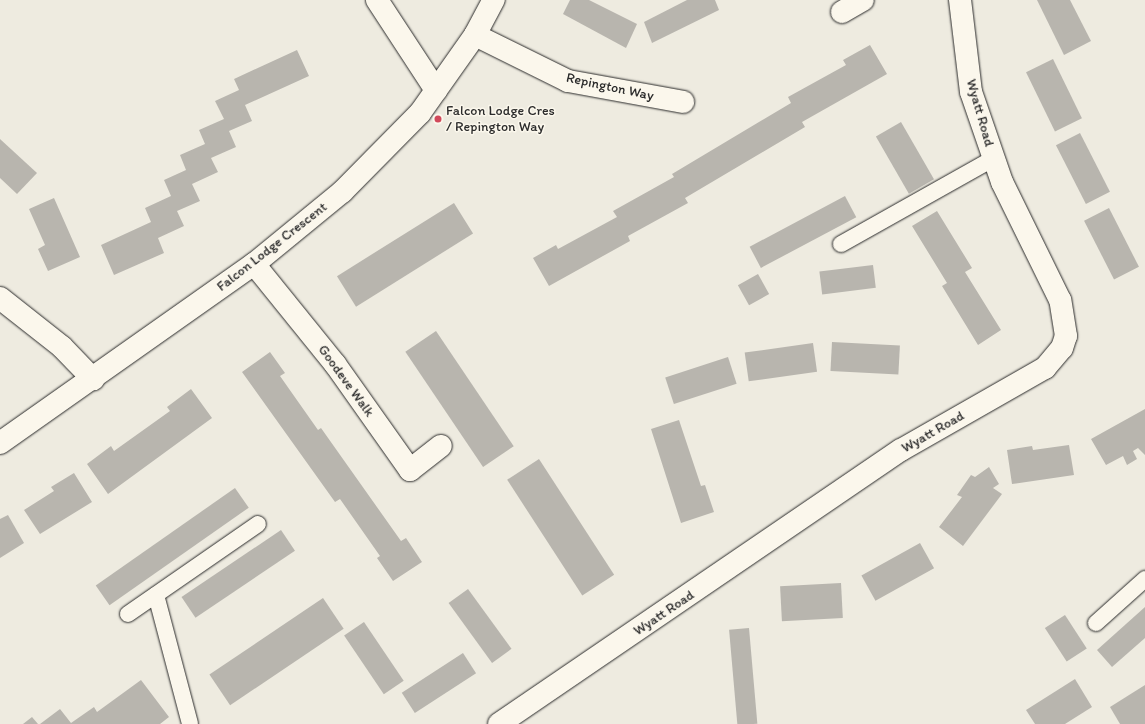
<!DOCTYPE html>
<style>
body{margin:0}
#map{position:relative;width:1145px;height:724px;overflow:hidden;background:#eeebe0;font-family:Itim,sans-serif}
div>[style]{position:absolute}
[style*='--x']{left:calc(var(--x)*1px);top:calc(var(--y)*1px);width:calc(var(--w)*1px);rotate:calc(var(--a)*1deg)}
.building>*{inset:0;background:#b8b5ae;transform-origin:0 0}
.roads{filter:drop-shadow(0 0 1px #2b2b2b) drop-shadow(0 0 1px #2b2b2b)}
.lane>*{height:16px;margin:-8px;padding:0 8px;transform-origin:8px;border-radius:8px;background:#fbf7ec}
.street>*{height:22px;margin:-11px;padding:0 11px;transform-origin:11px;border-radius:11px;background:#fbf7ec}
.dots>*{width:11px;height:11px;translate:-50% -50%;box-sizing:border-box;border:2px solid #fbf7ec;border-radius:50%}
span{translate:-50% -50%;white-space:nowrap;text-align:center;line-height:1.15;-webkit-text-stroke:3px #fbf7ec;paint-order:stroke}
.street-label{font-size:14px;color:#2b2b2b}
.poi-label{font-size:14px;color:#2b2b2b}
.left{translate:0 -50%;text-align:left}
</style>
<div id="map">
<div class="building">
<i style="clip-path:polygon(570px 0,589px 0,637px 24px,626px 48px,563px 14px)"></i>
<i style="clip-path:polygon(687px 0,715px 0,719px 10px,652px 43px,644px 22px)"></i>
<i style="clip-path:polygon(1037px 0,1070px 0,1091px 41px,1064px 55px)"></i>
<i style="clip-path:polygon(870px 45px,887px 74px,802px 122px,805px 127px,685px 198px,688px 203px,628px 236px,630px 241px,549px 286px,533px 258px,556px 245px,558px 249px,617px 217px,613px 211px,674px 177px,672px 174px,791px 103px,788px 97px,846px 65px,843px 60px)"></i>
<i style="clip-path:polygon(297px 50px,309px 76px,245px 105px,252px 121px,229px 131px,236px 147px,211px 158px,218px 172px,192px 184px,200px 201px,177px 211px,184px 226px,158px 238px,164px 253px,114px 275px,101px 245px,151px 222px,145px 208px,171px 196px,164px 180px,186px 170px,180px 155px,205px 144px,199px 130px,224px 119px,215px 101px,239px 90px,234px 79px)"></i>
<i style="left:1053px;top:59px;width:66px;height:30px;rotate:64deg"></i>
<i style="left:901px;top:122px;width:66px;height:29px;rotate:60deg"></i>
<i style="left:1080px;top:133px;width:66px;height:27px;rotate:63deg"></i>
<i style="clip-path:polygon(0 139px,37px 173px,17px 194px,0 178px)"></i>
<i style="left:845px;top:196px;width:24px;height:108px;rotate:62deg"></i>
<i style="clip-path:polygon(54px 198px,80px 257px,48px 271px,38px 249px,45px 245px,29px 209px)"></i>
<i style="left:454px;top:203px;width:36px;height:138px;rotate:58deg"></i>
<i style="left:1109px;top:208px;width:66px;height:28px;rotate:63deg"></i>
<i style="clip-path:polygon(937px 211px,972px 268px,965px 272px,1001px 330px,978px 345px,942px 286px,947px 283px,912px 226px)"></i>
<i style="left:873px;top:265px;width:23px;height:54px;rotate:83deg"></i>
<i style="left:758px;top:274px;width:23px;height:23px;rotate:61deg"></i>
<i style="left:436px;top:331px;width:139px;height:37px;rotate:56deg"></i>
<i style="left:832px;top:342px;width:68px;height:29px;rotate:3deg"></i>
<i style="left:813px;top:343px;width:29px;height:69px;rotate:82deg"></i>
<i style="clip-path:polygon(270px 352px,285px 373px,280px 376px,318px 430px,321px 428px,401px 541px,406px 538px,422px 562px,393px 581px,377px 558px,380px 556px,340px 499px,335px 502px,242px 372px)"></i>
<i style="left:728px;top:357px;width:28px;height:66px;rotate:72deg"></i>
<i style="clip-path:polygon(191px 389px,212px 418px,108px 494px,87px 464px,111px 446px,114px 451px,170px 411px,167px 407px)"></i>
<i style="clip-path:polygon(1145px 409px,1145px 455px,1138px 448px,1133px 451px,1137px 459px,1127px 465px,1123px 456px,1106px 465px,1091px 439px)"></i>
<i style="clip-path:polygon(679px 420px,701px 486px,705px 485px,714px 512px,681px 523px,651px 429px)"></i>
<i style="clip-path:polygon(1069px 445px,1074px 475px,1012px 484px,1007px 450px,1032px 446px,1033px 450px)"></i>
<i style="left:539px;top:459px;width:138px;height:38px;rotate:57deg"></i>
<i style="clip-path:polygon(989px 467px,999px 484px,993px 488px,1002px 494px,963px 546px,939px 527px,962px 497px,957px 495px,971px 475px,975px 477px)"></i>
<i style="clip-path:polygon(74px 473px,92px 502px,40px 534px,24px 510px,54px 491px,51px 487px)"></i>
<i style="left:235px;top:488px;width:24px;height:170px;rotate:55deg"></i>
<i style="clip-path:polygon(8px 515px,24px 543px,0 558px,0 519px)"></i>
<i style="left:281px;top:530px;width:25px;height:120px;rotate:56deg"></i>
<i style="left:920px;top:543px;width:29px;height:67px;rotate:61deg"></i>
<i style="left:841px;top:583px;width:35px;height:61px;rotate:87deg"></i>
<i style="left:468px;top:589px;width:74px;height:24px;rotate:54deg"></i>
<i style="left:323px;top:598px;width:37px;height:137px;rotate:56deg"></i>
<i style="clip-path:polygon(1145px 607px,1145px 638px,1112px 667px,1097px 650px)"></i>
<i style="left:1065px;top:615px;width:40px;height:24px;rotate:57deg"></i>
<i style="left:364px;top:622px;width:71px;height:24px;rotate:56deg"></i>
<i style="left:749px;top:628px;width:96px;height:20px;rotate:85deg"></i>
<i style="left:463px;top:653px;width:24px;height:73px;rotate:57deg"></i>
<i style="clip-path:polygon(1075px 679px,1092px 707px,1065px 724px,1035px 724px,1026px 710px)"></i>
<i style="clip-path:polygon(141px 680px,169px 717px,160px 724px,40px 724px,60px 709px,71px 723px,94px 707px,97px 712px)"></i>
<i style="clip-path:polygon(1145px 685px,1145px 724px,1120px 724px,1110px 707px)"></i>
<i style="clip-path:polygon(32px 717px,38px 724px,23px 724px)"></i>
</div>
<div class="roads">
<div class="lane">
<i style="--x:841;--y:244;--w:176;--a:-29.3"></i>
<i style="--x:156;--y:595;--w:133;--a:75.2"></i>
<i style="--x:128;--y:614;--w:158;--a:-34.7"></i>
<i style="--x:1096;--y:623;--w:66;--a:-41.9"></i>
</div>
<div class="street">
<i style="--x:377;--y:0;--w:108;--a:56.8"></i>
<i style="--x:842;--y:12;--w:24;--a:-30"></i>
<i style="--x:475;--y:35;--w:104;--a:26.3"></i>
<i style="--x:568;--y:81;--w:117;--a:10.3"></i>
<i style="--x:254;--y:264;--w:129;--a:51"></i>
<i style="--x:335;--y:364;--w:130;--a:54.7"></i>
<i style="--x:410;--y:470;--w:39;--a:-38"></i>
<i style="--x:0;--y:298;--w:79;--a:38.3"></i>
<i style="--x:62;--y:347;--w:45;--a:45.9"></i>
<i style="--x:0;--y:443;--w:311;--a:-35.2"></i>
<i style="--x:254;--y:264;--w:114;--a:-39.3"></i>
<i style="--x:342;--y:192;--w:111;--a:-45.4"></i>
<i style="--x:420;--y:113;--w:95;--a:-54.8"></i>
<i style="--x:475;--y:35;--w:40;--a:-62"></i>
<i style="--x:499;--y:724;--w:486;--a:-34.3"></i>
<i style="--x:901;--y:450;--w:166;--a:-29.7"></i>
<i style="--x:1045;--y:368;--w:26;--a:-50"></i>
<i style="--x:1062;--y:348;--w:13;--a:-72"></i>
<i style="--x:1066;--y:336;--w:36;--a:-99"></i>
<i style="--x:1060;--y:300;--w:131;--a:-116.2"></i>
<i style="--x:1002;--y:182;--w:95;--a:-109"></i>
<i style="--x:971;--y:92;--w:93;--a:-96.8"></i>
</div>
</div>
<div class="dots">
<i style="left:438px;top:119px;background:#d1495b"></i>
</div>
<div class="street-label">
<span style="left:610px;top:87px;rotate:12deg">Repington Way</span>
<span style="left:980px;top:113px;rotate:74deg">Wyatt Road</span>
<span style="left:272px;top:247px;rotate:-38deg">Falcon Lodge Crescent</span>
<span style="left:346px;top:381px;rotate:54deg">Goodeve Walk</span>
<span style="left:933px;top:432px;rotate:-30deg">Wyatt Road</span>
<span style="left:664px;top:613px;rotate:-34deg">Wyatt Road</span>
</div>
<div class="poi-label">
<span class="left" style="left:446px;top:119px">Falcon Lodge Cres<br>/ Repington Way</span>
</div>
</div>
